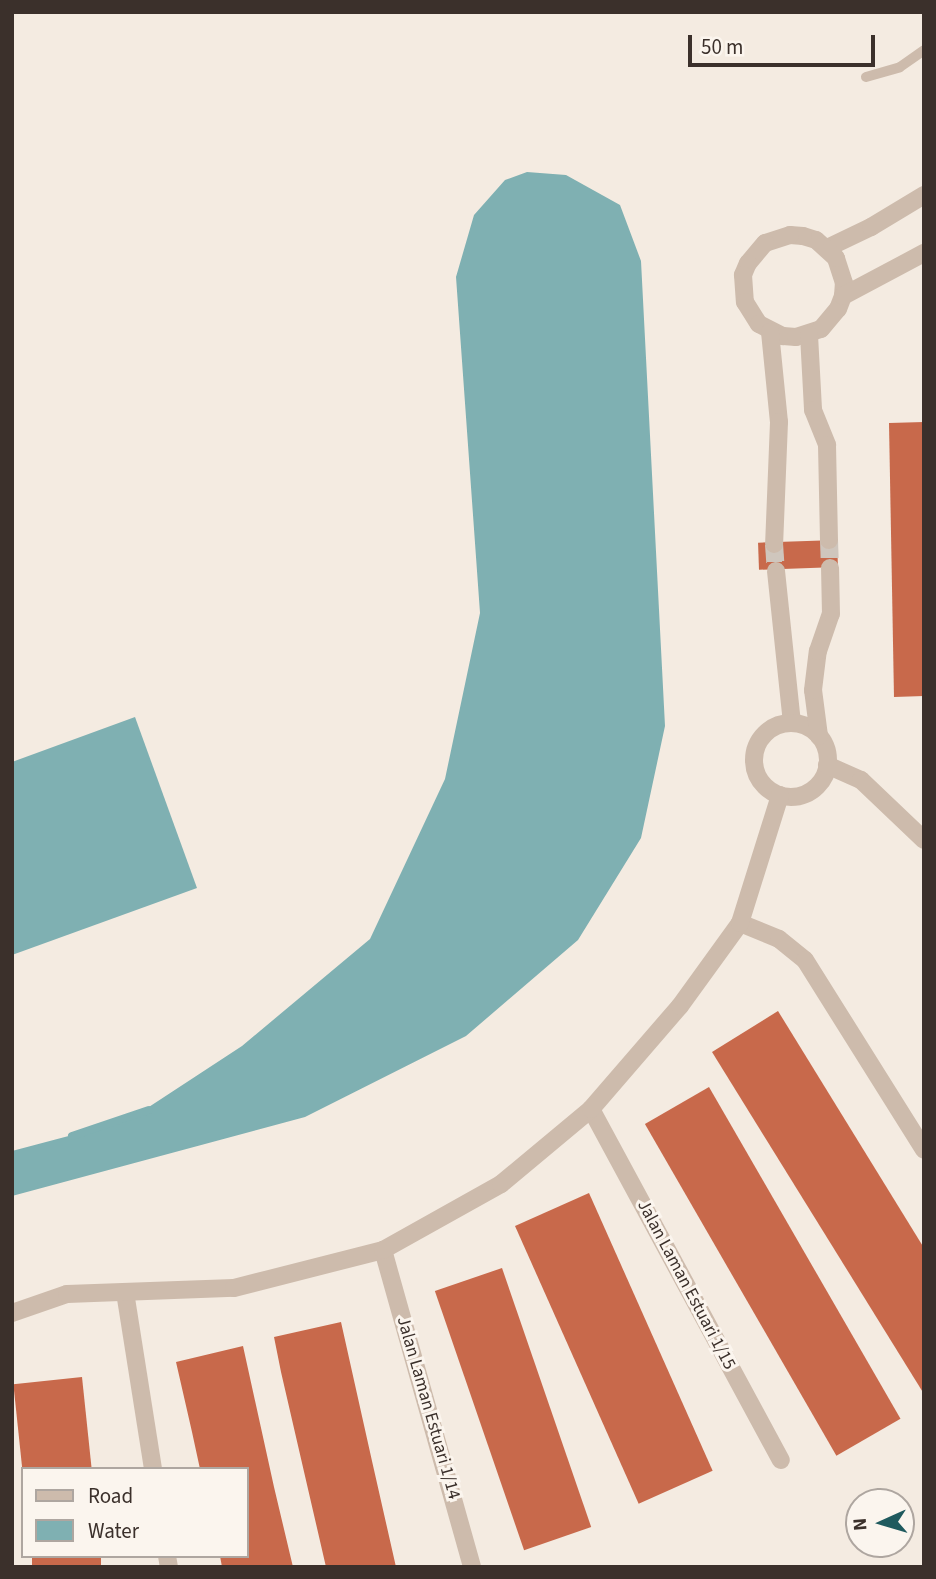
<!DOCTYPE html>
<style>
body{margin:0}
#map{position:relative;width:936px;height:1579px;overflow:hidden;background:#f4ebe1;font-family:"Source Sans 3",sans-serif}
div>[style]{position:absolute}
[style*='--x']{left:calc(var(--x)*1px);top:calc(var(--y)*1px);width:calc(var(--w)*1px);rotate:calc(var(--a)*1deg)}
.water>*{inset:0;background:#7fb0b2}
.stream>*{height:8px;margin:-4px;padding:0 4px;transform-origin:4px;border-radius:4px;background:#7fb0b2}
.building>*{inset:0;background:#c8694b;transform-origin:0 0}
.street-tunnel>*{height:18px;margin-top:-9px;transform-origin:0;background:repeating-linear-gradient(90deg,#cfc6bd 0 18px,transparent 0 27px)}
.lane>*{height:10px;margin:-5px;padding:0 5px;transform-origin:5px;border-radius:5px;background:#cdbbac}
.street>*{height:18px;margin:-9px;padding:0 9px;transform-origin:9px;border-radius:9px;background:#cdbbac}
.street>.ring{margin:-9px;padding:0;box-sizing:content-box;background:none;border:18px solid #cdbbac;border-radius:50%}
span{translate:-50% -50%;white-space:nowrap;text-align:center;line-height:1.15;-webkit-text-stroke:6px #fbf5ee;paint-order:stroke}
.street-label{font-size:18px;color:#3b302b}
.frame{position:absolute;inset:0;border:14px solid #3b302b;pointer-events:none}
.legend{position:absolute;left:21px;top:1467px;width:228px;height:91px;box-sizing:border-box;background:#fbf5ee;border:2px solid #aea6a0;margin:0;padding:9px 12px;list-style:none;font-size:21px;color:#3b302b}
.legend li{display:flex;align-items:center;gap:14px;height:35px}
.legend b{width:35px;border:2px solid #aea6a0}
.north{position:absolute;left:845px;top:1488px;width:70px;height:70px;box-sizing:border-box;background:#fbf5ee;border:2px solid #aea6a0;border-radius:50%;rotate:266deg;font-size:19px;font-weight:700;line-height:28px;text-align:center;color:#3b302b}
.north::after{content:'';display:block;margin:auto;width:24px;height:32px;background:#1f5a5e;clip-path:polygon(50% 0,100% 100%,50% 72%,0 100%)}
.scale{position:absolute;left:688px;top:35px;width:187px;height:32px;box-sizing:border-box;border:4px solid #3b302b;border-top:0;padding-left:9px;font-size:21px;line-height:24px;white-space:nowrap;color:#3b302b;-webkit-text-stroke:5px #fbf5ee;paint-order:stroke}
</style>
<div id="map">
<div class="water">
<i style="clip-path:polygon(527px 172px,566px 175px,620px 205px,641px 261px,665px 726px,641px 838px,578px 940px,466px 1036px,305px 1117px,12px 1196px,12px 1151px,129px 1120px,242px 1046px,370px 939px,445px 779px,480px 613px,456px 277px,474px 215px,505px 180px)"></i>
<i style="clip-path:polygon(135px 717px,197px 888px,12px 955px,12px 762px)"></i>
</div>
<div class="stream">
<i style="--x:72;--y:1136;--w:81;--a:-18.7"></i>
</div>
<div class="building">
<i style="clip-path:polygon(924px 422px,924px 696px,894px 697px,889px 423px)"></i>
<i style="left:837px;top:540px;width:27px;height:79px;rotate:88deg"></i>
<i style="clip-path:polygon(778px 1011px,924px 1248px,924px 1394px,712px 1052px)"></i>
<i style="left:709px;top:1087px;width:383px;height:74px;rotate:60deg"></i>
<i style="left:589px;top:1193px;width:304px;height:81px;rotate:66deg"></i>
<i style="left:502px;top:1268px;width:274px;height:71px;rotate:71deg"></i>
<i style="clip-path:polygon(341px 1322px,372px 1461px,396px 1567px,326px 1567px,281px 1372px,274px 1337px)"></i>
<i style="clip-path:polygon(243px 1346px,274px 1487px,293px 1567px,222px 1567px,220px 1556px,247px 1556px,247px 1469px,200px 1469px,192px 1432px,176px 1362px)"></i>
<i style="left:82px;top:1377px;width:93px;height:69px;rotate:84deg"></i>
<i style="left:32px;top:1556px;width:69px;height:11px"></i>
</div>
<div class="street-tunnel">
<i style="--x:829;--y:540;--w:28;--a:88"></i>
<i style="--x:774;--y:544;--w:27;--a:86"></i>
</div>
<div class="lane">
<i style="--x:866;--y:77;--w:35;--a:-16"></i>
<i style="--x:900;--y:67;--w:29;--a:-35"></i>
</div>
<div class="street">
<i style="--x:827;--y:248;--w:49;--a:-25.5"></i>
<i style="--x:871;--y:227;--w:62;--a:-31.1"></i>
<i style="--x:843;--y:296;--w:13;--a:-86"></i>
<i style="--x:844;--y:283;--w:26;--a:-108"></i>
<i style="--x:836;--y:258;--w:27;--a:-138"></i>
<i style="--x:816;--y:240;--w:14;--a:-163"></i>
<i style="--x:803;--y:236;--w:13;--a:-176"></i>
<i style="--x:790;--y:235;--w:26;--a:162"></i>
<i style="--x:765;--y:243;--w:26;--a:130"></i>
<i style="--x:748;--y:263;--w:13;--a:113"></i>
<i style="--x:743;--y:275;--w:27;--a:86"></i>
<i style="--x:745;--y:302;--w:26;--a:58"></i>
<i style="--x:759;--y:324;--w:27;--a:27"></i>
<i style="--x:783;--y:336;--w:13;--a:4"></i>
<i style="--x:796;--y:337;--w:26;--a:-18"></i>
<i style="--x:821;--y:329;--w:26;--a:-50"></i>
<i style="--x:838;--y:309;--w:14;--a:-69"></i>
<i style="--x:843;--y:296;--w:92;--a:-28"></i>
<i style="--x:770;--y:332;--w:90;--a:84.3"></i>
<i style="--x:779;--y:422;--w:122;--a:92.3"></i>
<i style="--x:809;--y:335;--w:75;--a:86.9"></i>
<i style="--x:813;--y:410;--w:38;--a:68"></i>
<i style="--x:827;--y:445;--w:95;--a:88.8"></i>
<i style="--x:776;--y:571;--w:152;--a:84"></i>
<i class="ring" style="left:754px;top:723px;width:56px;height:56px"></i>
<i style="--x:819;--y:736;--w:46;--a:-97.4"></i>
<i style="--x:813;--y:690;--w:39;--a:-83"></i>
<i style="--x:818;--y:651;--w:39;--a:-71"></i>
<i style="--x:831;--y:614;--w:46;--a:-91.2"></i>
<i style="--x:827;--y:765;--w:37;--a:24"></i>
<i style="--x:861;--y:780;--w:87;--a:43.6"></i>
<i style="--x:740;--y:923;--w:42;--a:22.3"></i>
<i style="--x:779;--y:939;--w:33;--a:39"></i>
<i style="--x:805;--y:960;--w:224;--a:57.9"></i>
<i style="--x:591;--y:1109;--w:399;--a:61.6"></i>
<i style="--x:383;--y:1250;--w:328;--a:74.3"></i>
<i style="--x:125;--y:1292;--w:179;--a:81"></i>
<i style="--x:12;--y:1313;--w:58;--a:-19.1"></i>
<i style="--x:67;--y:1294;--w:167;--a:-2.1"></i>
<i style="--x:234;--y:1288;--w:154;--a:-14.3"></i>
<i style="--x:383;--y:1250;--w:135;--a:-29.2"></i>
<i style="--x:501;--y:1184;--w:117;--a:-39.8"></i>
<i style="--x:591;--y:1109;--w:136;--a:-49.2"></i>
<i style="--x:680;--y:1006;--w:102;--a:-54.1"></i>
<i style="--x:740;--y:923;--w:134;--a:-72.6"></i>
<i style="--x:167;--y:1556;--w:11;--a:80"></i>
</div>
<div class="street-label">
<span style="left:686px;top:1285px;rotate:62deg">Jalan Laman Estuari 1/15</span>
<span style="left:428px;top:1408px;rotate:74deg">Jalan Laman Estuari 1/14</span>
</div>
<div class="frame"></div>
<ul class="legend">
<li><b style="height:9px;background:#cdbbac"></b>Road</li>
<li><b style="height:19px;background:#7fb0b2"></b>Water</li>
</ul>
<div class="north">N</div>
<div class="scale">50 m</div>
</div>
